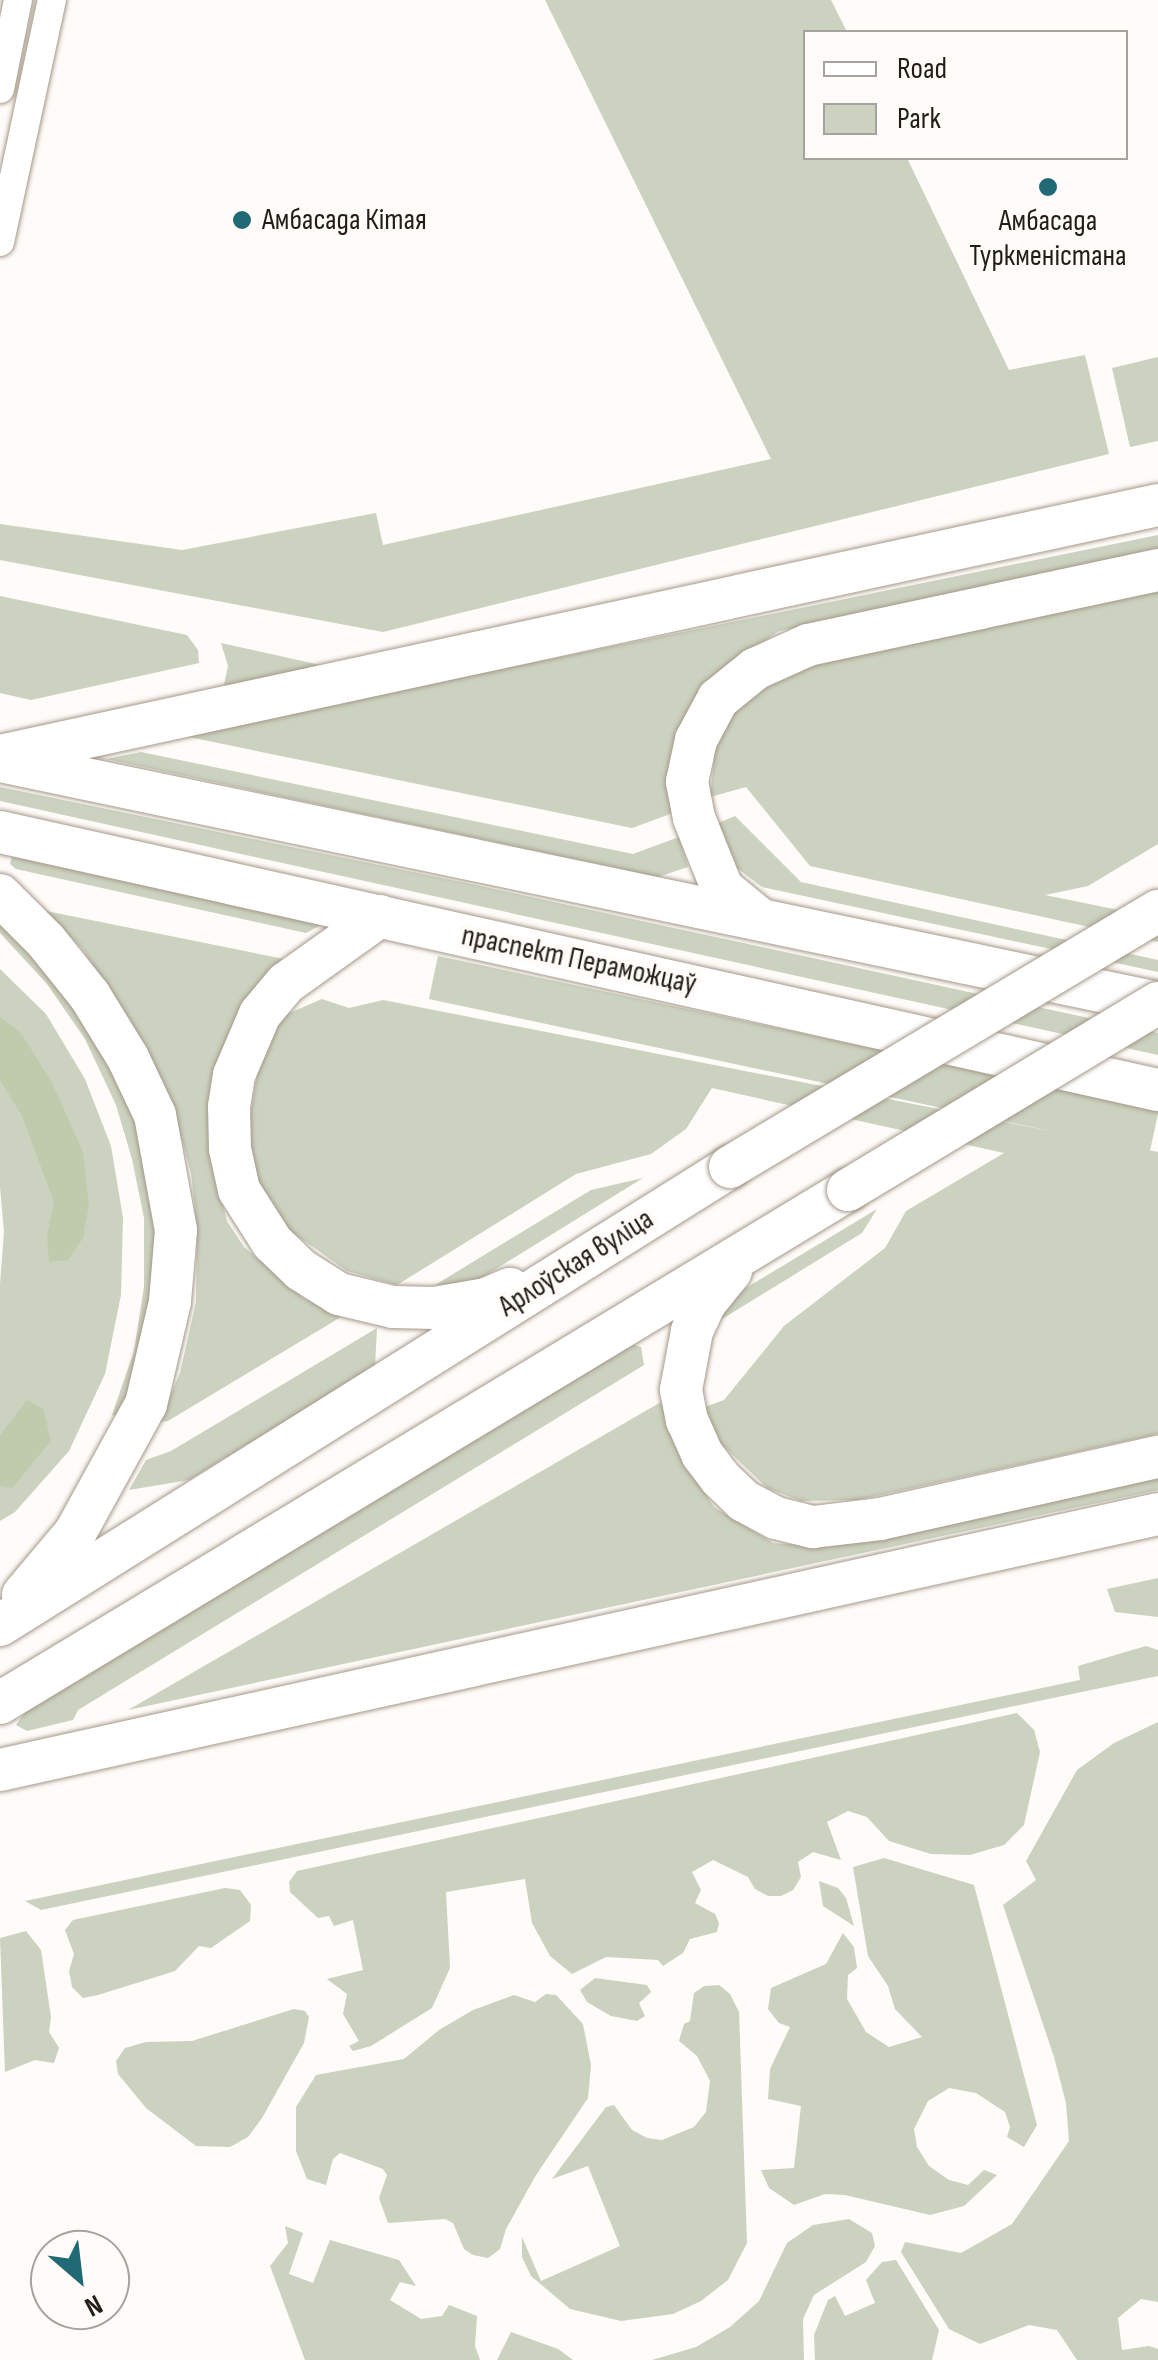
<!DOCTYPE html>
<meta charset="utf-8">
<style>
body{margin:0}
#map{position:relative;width:1158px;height:2360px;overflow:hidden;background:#fefbf8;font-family:"Sofia Sans Condensed",sans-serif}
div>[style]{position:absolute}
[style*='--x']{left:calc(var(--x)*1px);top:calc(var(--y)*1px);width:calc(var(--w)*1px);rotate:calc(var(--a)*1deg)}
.green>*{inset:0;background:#cbd2bf;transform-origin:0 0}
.forest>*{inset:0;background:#c0cbad}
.roads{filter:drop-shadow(0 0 2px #a59889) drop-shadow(0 0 2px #a59889)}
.minor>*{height:28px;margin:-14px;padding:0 14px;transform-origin:14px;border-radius:14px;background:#fff}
.primary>*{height:42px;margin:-21px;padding:0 21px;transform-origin:21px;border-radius:21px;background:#fff}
.bridges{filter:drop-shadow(0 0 2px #a59889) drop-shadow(0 0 2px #a59889)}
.primary-bridge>*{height:42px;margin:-21px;padding:0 21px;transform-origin:21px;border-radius:21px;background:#fff}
.dots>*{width:28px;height:28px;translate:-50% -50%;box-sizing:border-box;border:5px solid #fefbf8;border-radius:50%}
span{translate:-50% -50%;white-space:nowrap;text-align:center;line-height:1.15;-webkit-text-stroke:10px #fefbf8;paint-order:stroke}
.poi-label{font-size:30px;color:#221d17}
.left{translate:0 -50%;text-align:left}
.street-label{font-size:30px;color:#221d17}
.legend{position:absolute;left:803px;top:30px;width:325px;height:130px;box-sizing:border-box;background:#fefbf8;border:2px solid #a6a29e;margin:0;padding:12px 18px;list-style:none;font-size:30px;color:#221d17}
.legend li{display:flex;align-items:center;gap:20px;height:50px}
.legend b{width:50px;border:2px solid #a6a29e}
.north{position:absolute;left:30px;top:2230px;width:100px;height:100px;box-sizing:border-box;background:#fefbf8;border:2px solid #a6a29e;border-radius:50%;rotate:152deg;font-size:28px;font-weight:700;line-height:40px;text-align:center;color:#221d17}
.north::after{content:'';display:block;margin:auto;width:35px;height:45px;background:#206a75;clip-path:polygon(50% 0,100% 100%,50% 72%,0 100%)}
</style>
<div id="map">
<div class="green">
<i style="clip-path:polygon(545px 0,831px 0,847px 32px,806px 32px,806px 158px,907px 158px,1009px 370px,1085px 355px,1109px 454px,383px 632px,0 560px,0 524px,182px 550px,376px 513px,383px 545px,771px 459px)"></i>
<i style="clip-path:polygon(1158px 357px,1158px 441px,1130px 447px,1112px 368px)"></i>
<i style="clip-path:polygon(1158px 535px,1158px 554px,779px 631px,712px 678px,673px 813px,632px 828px,179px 735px)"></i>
<i style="clip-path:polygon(1158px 586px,1158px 844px,1088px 886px,1045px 895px,1158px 918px,1158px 942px,810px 866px,746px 787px,710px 797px,715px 750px,727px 712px,777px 673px)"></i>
<i style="clip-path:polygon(0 596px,187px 635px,198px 650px,199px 663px,31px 700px,0 693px)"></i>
<i style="clip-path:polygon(221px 643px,334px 668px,223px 689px,228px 666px)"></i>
<i style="clip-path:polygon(141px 752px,633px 854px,679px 837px,688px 867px,658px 877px,106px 759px)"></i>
<i style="clip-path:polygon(0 787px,471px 884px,1158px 1033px,1158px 1055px,0 801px)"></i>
<i style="clip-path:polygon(735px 816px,801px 882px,1158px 960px,1158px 972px,762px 887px,737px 868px,718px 823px)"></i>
<i style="clip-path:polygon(12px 856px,325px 923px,306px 933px,16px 869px,10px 864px)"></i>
<i style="clip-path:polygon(46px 911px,289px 960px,215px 1175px,227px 1221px,244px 1247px,303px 1298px,341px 1317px,168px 1421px,159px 1422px,180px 1373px,196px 1302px,197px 1228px,191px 1173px,172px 1103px,143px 1042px,83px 950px)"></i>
<i style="clip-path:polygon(0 919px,92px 1027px,151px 1156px,159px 1287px,124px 1418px,112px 1415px,134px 1351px,144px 1287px,144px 1218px,132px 1159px,116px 1105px,85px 1039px,47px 984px,0 933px)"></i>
<i style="left:438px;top:956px;width:737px;height:44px;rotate:12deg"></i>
<i style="clip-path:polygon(0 969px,46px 1014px,85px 1079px,111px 1146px,123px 1218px,121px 1295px,105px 1374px,69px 1451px,15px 1512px,0 1521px,0 1284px,4px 1232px,0 1187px)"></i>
<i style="clip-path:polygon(322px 999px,349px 1008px,383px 1000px,1158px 1152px,1158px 1434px,858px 1500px,801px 1501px,767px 1488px,717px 1440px,705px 1407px,724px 1400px,784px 1326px,885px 1248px,906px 1211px,1004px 1153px,712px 1088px,686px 1129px,651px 1154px,576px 1174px,397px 1285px,347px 1271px,282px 1225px,257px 1191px,245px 1144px,260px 1058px,280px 1017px)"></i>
<i style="clip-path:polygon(643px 1178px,475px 1282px,435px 1285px,591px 1190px)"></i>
<i style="clip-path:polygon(877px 1209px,862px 1233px,714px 1324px,736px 1294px)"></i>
<i style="clip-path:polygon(377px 1328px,375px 1367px,189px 1480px,129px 1490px,146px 1460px,171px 1451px)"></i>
<i style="clip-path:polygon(632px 1344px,641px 1347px,644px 1365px,78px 1710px,73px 1720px,27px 1731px,16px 1725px,24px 1713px)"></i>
<i style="clip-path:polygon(661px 1402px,678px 1452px,714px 1507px,773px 1543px,829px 1547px,1158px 1477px,1158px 1490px,128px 1710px)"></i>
<i style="clip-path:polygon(1158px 1578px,1158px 1617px,1115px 1612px,1107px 1589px)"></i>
<i style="clip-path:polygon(1146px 1646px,1158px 1650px,1158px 1676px,41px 1910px,25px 1901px,1080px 1680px,1078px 1666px)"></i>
<i style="clip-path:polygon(1017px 1713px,1034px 1730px,1040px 1752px,1024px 1825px,1004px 1845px,970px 1855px,931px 1854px,889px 1841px,867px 1817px,848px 1811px,827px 1822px,841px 1860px,813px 1852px,798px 1862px,801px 1877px,793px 1890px,781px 1896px,768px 1896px,755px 1889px,748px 1877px,713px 1860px,692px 1872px,701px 1890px,695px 1903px,715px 1914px,719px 1923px,717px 1932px,690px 1939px,683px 1953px,663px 1966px,658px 1960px,606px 1957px,572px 1974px,550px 1956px,532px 1923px,525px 1879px,446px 1892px,450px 1968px,432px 2008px,371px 2046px,353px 2051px,349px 2046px,359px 2041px,343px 2014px,347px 1994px,327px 1979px,363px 1970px,353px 1920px,334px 1926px,329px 1916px,318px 1918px,290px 1892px,289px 1882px,297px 1871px)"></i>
<i style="clip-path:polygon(1158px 1722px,1158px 2302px,1141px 2299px,1118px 2318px,1122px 2350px,1149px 2346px,1158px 2349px,1158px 2360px,1077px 2360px,1057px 2330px,1029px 2325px,980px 2344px,949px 2329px,901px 2252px,905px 2242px,961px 2253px,1012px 2224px,1069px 2141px,1066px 2103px,1054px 2057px,1003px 1905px,1036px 1880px,1026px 1861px,1077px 1770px,1114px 1743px)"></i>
<i style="clip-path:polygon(884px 1858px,974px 1885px,1037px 2125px,1024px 2147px,1007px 2137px,1010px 2127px,1005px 2112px,976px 2093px,949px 2088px,928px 2101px,914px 2129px,917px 2147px,929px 2166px,949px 2180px,968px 2185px,984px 2170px,997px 2175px,964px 2206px,930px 2215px,845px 2195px,825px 2194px,794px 2205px,769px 2188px,761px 2170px,794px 2168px,801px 2106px,768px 2099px,770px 2069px,790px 2027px,779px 2023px,768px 2009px,771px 1988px,826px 1964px,843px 1933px,854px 1947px,857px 1968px,848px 1975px,847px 1999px,866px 2032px,889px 2047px,922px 2037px,895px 2009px,888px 1986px,868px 1956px,853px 1867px)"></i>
<i style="clip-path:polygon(819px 1881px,838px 1888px,846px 1898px,854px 1926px,823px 1906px)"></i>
<i style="clip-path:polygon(225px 1888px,240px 1890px,251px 1905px,250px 1921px,211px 1948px,199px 1946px,175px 1971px,98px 1995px,83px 1998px,72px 1987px,69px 1971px,74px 1954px,65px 1930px,73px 1920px)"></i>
<i style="clip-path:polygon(26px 1931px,41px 1950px,51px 2017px,49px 2032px,59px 2048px,54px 2063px,35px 2060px,5px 2072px,0 1938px)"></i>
<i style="clip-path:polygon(595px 1978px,647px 1985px,651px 1992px,639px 2003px,645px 2016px,637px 2021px,611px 2016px,587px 2002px,580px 1990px)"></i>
<i style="clip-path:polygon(719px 1985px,730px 1994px,739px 2012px,747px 2243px,728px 2280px,701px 2301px,673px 2314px,621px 2321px,570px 2309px,531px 2276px,522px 2257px,522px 2237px,541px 2281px,620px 2246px,588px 2166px,552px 2179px,606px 2107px,614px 2105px,632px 2130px,647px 2138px,662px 2140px,694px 2127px,706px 2112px,710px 2081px,697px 2056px,679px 2041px,684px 2024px,690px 2021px,694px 1993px,704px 1986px)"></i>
<i style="clip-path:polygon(546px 1994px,556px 1995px,583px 2024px,591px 2065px,588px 2098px,536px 2175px,506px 2229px,500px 2249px,488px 2258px,473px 2255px,464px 2249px,453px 2223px,445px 2219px,388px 2223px,379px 2198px,387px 2175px,383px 2169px,340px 2153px,333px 2159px,326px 2185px,307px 2179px,296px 2151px,296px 2107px,316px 2075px,404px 2059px,439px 2030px,473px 2010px,514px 1995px,535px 2002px)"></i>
<i style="clip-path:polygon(294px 2009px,305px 2011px,309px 2017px,304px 2043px,262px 2118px,248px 2137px,230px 2147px,196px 2146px,146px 2108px,118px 2074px,116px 2061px,125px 2048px,146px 2042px,192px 2041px)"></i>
<i style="clip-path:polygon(849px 2219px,872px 2233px,875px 2246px,866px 2262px,814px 2295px,803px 2319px,804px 2360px,652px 2360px,696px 2347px,730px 2327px,759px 2301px,787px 2243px,813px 2225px)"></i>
<i style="clip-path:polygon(285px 2226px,303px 2233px,289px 2274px,313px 2283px,330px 2240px,399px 2260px,416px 2286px,400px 2282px,390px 2300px,421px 2319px,442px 2316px,449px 2305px,477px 2316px,475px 2346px,480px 2360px,305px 2360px,270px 2266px,288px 2243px)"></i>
<i style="clip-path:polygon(896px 2260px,939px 2330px,932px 2360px,815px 2360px,814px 2335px,828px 2300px,835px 2296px,845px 2316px,875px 2303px,866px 2280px,882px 2262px)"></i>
<i style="clip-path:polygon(511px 2332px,558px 2349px,573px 2360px,497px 2360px)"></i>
</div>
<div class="forest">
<i style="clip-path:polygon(0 1017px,21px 1033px,52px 1083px,83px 1152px,89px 1205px,83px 1238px,68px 1260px,49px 1262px,47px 1235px,54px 1202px,22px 1116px,0 1080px)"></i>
<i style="clip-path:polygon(27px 1400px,43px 1409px,51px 1441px,12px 1488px,0 1486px,0 1435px)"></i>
</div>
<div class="roads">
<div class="minor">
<i style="--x:0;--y:89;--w:91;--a:-78.6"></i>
<i style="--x:0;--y:242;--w:248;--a:-77.9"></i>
</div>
<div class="primary">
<i style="--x:0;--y:756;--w:1185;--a:-12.23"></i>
<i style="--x:5;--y:762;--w:1178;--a:11.81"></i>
<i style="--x:0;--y:832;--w:1186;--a:12.56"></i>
<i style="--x:0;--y:895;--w:65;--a:45"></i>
<i style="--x:46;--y:941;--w:70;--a:51.3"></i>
<i style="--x:90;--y:996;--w:73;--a:58.5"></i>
<i style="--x:128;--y:1058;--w:63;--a:64.7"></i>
<i style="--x:155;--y:1115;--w:117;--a:79.7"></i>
<i style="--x:176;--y:1230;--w:72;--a:94.8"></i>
<i style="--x:170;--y:1302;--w:105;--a:103.2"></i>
<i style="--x:146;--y:1404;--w:147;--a:118.8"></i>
<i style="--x:75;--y:1533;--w:81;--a:130"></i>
<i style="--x:380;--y:916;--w:115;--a:144.5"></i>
<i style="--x:286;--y:983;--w:40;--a:130"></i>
<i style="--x:260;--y:1014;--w:66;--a:113.1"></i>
<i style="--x:234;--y:1075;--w:31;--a:99"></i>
<i style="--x:229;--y:1106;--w:43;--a:88.7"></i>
<i style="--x:230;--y:1149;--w:42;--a:77.6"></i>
<i style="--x:239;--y:1190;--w:62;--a:57.6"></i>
<i style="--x:272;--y:1242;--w:40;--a:44"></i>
<i style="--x:301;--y:1270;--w:45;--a:32.3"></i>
<i style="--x:339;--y:1294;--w:56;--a:13.5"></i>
<i style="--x:393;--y:1307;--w:42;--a:1.4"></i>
<i style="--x:435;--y:1308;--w:52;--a:-10"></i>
<i style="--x:486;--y:1299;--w:26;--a:-23"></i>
<i style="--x:757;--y:917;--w:45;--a:-140.4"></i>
<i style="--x:722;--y:888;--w:75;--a:-111.8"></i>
<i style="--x:694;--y:818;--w:37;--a:-101"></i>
<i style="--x:687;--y:782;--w:43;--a:-77.9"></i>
<i style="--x:696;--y:740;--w:47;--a:-61.8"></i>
<i style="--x:718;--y:699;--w:48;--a:-39"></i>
<i style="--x:755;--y:669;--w:58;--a:-24.4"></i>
<i style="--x:808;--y:645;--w:358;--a:-12.1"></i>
<i style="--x:731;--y:1271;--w:41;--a:129.1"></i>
<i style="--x:705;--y:1303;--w:31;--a:115"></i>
<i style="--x:692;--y:1331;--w:60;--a:100.6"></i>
<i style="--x:681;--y:1390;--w:31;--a:79"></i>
<i style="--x:687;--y:1420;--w:37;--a:66"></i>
<i style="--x:702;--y:1454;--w:30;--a:53"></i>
<i style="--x:720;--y:1478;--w:33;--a:44"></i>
<i style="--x:744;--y:1501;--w:36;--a:28"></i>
<i style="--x:776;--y:1518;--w:38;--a:14"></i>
<i style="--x:813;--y:1527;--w:67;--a:-6.8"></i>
<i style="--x:880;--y:1519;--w:285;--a:-12.6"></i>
<i style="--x:0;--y:1625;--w:862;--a:-32.1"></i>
<i style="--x:0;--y:1703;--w:991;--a:-31.17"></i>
<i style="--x:0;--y:1770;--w:1186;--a:-12.47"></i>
</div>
</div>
<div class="bridges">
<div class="primary-bridge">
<i style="--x:730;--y:1167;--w:499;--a:-30.9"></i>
<i style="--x:848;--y:1190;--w:362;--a:-31.1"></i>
</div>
</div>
<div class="dots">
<i style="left:1048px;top:187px;background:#206a75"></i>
<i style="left:242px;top:220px;background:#206a75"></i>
</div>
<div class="poi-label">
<span class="left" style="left:262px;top:220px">Амбасада Кітая</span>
<span style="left:1048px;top:238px">Амбасада<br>Туркменістана</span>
</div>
<div class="street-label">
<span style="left:579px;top:960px;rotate:12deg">праспект Пераможцаў</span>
<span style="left:576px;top:1263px;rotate:-32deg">Арлоўская вуліца</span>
</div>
<ul class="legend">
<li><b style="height:12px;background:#fff"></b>Road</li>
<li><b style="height:28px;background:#cbd2bf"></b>Park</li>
</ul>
<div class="north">N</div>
</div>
